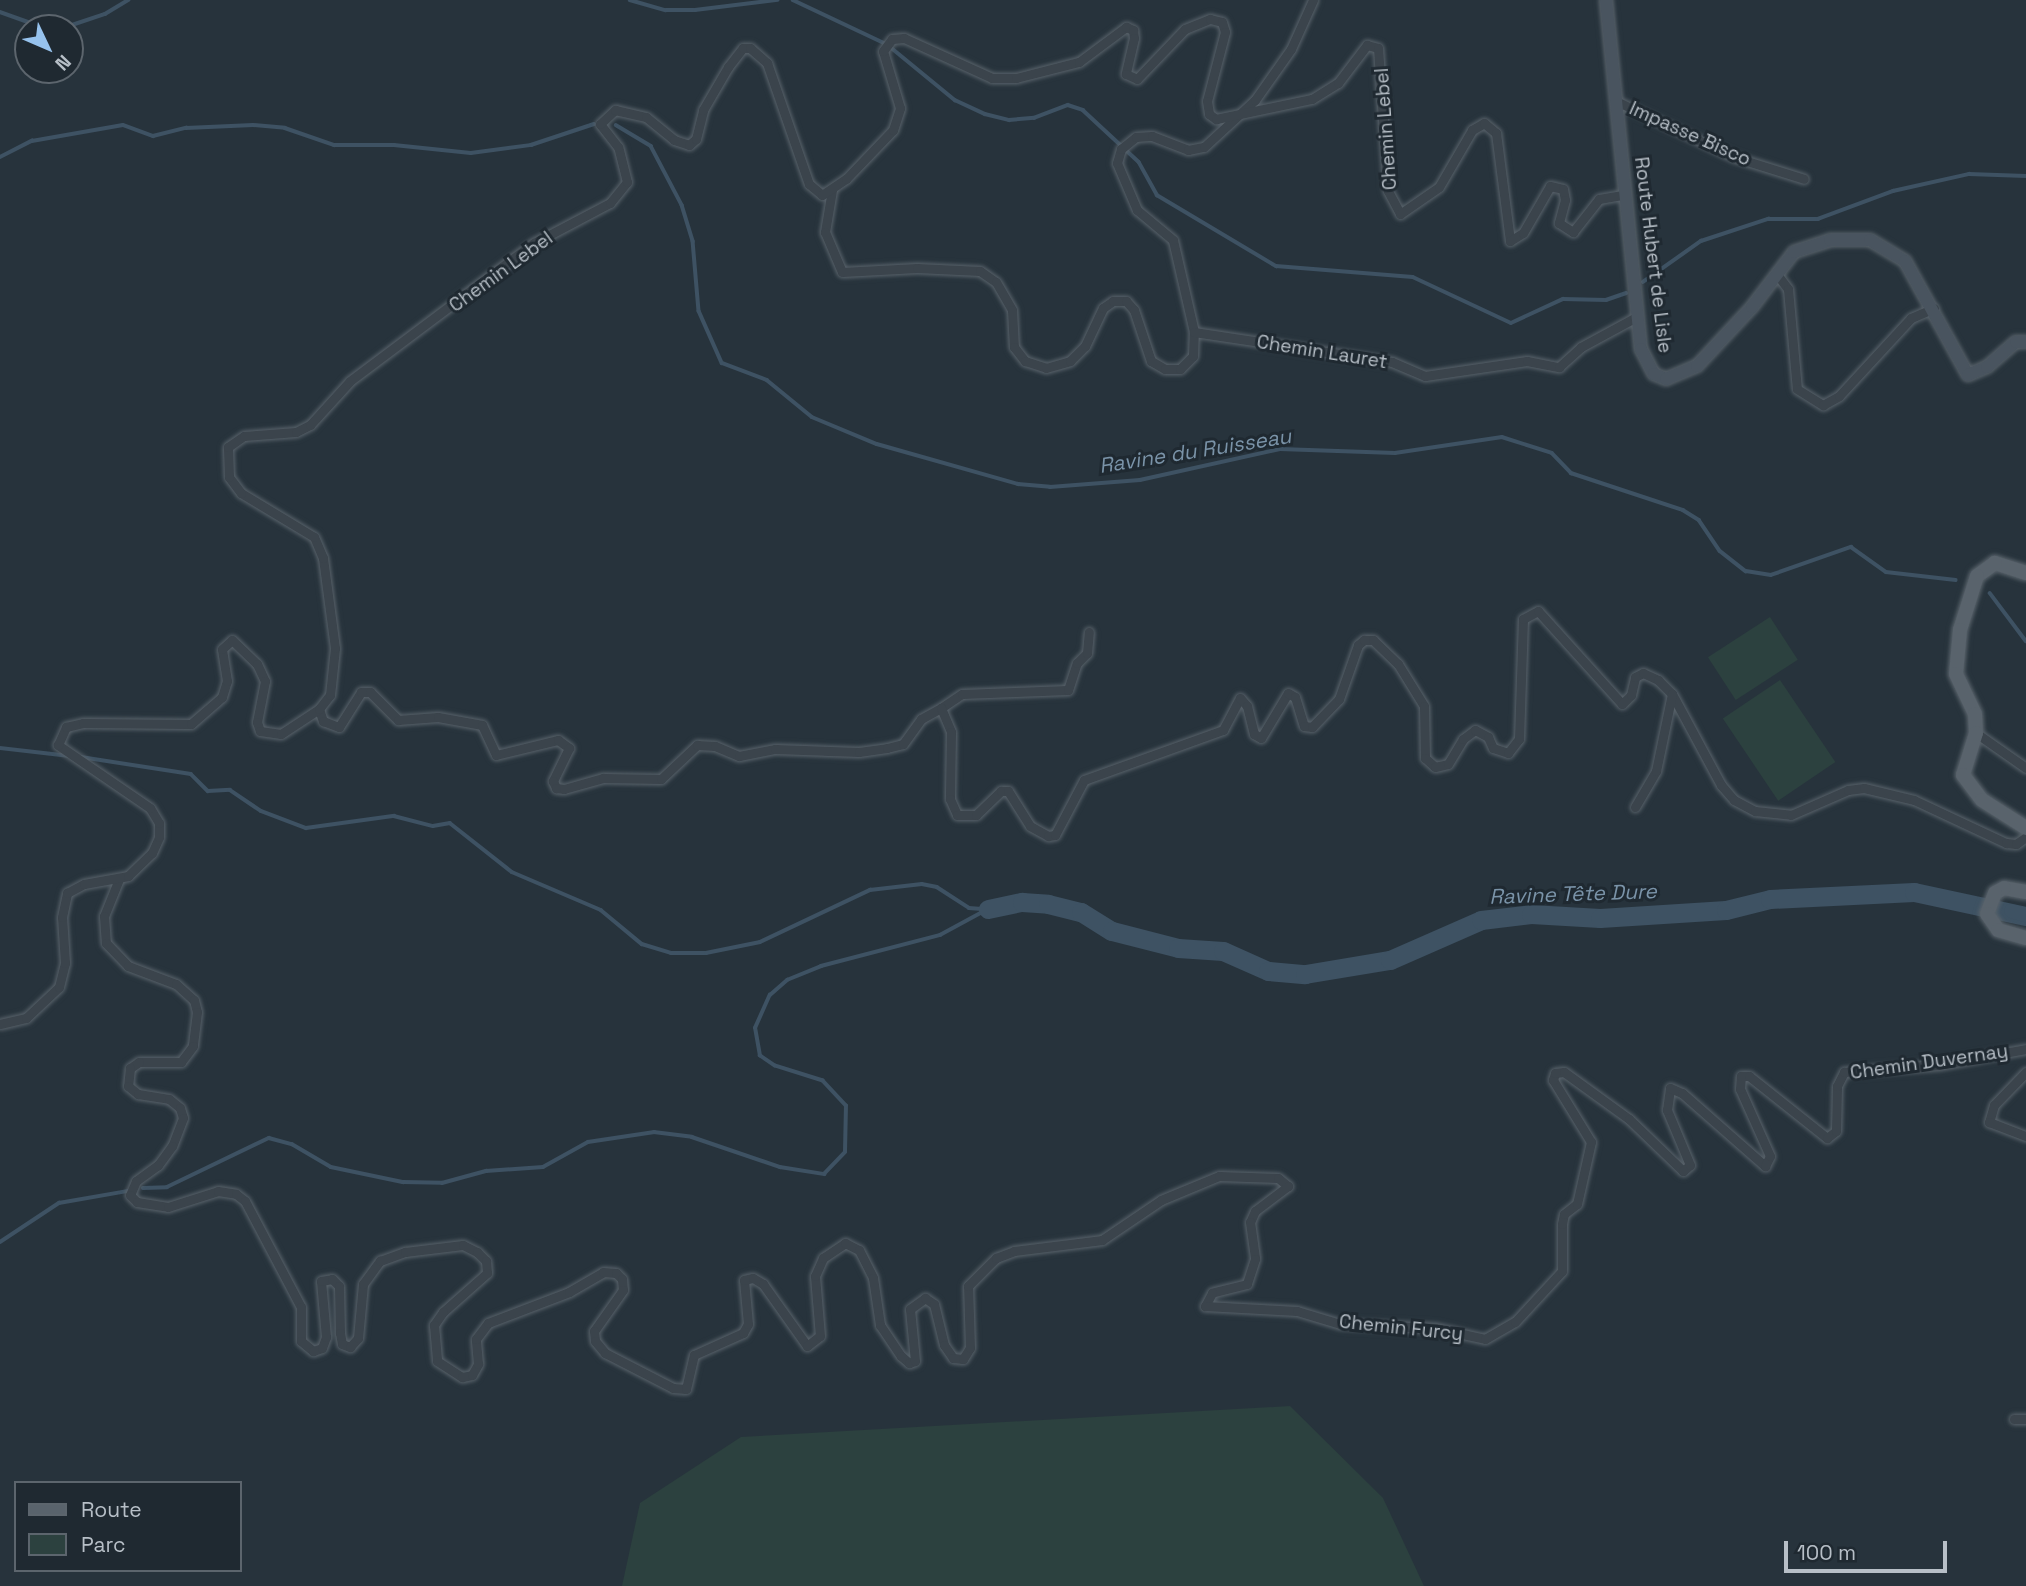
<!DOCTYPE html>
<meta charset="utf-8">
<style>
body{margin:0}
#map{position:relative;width:2026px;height:1586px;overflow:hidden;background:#27333c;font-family:"Space Grotesk",sans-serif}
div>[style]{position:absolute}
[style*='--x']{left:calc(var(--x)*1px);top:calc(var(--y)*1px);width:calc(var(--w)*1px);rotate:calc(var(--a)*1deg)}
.green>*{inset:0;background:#2c413f;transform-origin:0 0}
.stream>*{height:3.5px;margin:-1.75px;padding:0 1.75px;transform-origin:1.75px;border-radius:1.75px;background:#3e5263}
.river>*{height:19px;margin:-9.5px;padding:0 9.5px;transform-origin:9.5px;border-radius:9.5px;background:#3e5263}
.roads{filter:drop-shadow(0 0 2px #58626a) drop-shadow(0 0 2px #58626a)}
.street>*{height:9px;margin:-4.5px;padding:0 4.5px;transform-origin:4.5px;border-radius:4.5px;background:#3b444c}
.secondary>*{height:12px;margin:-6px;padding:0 6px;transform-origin:6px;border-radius:6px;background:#49545f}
.primary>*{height:14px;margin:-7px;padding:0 7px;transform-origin:7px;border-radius:7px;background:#59636c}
span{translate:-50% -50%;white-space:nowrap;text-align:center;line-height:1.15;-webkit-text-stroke:6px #1f2931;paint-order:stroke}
.street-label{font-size:19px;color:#b7bfc7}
.water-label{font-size:21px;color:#7a93a8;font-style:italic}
.legend{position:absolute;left:14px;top:1481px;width:228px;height:91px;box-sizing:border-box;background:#1f2931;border:2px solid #5c656d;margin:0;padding:9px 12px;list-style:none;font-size:21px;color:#b7bfc7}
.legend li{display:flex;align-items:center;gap:14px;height:35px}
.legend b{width:35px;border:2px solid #5c656d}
.north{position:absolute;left:14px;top:14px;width:70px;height:70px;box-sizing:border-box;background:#1f2931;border:2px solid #5c656d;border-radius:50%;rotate:134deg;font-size:19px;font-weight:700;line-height:28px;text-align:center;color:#b7bfc7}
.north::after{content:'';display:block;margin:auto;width:24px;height:32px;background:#96c2ed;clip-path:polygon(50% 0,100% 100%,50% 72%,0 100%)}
.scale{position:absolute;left:1784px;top:1541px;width:163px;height:32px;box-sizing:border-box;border:4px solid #b7bfc7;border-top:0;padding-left:9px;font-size:21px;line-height:24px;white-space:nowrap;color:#b7bfc7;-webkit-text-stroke:5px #1f2931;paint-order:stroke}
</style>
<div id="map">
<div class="green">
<i style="left:1770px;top:617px;width:51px;height:74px;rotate:57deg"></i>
<i style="left:1780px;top:680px;width:99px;height:69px;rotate:56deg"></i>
<i style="clip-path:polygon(1290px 1406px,1383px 1498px,1424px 1586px,622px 1586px,640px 1503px,741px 1437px)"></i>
</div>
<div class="stream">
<i style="--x:630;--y:0;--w:37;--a:16"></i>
<i style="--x:666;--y:10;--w:29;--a:0"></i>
<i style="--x:695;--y:10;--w:83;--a:-7"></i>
<i style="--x:793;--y:0;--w:105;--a:25.3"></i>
<i style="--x:888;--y:45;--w:87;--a:39.4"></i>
<i style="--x:955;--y:100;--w:33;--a:25"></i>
<i style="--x:985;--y:114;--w:25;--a:14"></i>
<i style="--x:1009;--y:120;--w:25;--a:-5"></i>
<i style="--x:1034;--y:118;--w:36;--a:-21"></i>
<i style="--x:1068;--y:105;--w:16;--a:18"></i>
<i style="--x:1083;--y:110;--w:76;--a:42.9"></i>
<i style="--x:1139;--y:162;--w:38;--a:61"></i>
<i style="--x:1157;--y:195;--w:139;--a:30.8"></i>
<i style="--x:1276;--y:266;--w:137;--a:4.6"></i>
<i style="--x:1413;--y:277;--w:108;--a:25.1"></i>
<i style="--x:1511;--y:323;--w:57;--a:-24.8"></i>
<i style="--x:1563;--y:299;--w:43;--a:1.3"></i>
<i style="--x:1606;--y:300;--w:21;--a:-19"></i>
<i style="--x:0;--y:12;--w:48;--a:19.6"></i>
<i style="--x:63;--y:28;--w:44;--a:-18.4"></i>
<i style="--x:105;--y:14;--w:27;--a:-31"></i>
<i style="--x:616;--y:125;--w:41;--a:31"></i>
<i style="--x:651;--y:146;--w:67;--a:62.3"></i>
<i style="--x:682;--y:205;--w:38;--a:73"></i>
<i style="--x:693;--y:241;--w:70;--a:85.1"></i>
<i style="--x:699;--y:311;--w:57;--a:66.1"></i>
<i style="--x:722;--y:363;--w:48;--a:20.7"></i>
<i style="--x:767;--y:380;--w:58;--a:39.4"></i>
<i style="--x:812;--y:417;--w:70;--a:22.6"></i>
<i style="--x:877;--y:444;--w:147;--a:15.8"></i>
<i style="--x:1018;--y:484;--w:32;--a:5"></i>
<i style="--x:1050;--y:487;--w:90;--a:-4.4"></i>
<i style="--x:1140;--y:480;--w:143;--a:-12.5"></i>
<i style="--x:1280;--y:449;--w:115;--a:2"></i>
<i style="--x:1395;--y:453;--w:108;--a:-8.5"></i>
<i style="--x:1502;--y:437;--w:52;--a:17.7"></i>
<i style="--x:1552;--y:453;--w:28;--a:46"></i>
<i style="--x:1571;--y:473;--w:118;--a:18.3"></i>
<i style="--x:1683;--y:510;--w:19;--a:32"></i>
<i style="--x:1699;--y:520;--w:37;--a:56"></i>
<i style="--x:1720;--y:551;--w:33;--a:38"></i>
<i style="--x:1746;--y:571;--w:25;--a:9"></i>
<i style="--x:1771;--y:575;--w:85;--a:-19.3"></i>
<i style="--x:1851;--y:547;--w:43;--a:35.5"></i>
<i style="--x:1886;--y:572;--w:70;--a:6.5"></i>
<i style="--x:0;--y:157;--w:36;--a:-27"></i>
<i style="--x:32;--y:141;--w:92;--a:-10"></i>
<i style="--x:123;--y:125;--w:32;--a:20"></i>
<i style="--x:153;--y:136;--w:34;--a:-14"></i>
<i style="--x:186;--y:128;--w:67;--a:-2.6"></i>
<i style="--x:253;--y:125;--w:32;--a:5"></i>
<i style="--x:285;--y:128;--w:52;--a:19.1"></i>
<i style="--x:334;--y:145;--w:60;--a:0"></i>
<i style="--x:394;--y:145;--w:77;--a:5.9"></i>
<i style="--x:471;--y:153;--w:61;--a:-7.6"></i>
<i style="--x:531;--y:145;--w:66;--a:-18.4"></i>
<i style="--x:1643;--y:282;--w:71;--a:-35.3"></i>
<i style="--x:1701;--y:241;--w:71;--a:-18.2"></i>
<i style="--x:1768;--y:219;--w:50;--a:0"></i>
<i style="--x:1818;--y:219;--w:80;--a:-20.5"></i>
<i style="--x:1893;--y:191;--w:78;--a:-12.6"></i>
<i style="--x:1969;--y:174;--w:57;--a:2"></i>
<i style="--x:1990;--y:593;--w:60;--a:53.1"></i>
<i style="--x:0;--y:748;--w:70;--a:6.5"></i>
<i style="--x:81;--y:757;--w:111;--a:8.8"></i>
<i style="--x:191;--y:774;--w:24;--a:45"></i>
<i style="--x:208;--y:791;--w:22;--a:-3"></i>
<i style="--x:230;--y:790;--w:37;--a:34"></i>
<i style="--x:261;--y:811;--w:48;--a:20.7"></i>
<i style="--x:306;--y:828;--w:89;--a:-7.8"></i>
<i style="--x:394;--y:816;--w:40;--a:14.4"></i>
<i style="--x:433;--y:826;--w:17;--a:-10"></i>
<i style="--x:450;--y:823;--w:79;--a:38.3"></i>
<i style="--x:512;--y:872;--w:97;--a:23.1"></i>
<i style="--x:601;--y:910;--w:53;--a:39.7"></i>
<i style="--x:642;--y:944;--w:30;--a:17"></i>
<i style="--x:671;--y:953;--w:35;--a:0"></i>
<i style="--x:706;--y:953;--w:55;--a:-11.5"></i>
<i style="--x:760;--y:942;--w:122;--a:-25.3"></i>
<i style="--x:870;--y:890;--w:52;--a:-6.6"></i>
<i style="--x:922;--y:884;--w:15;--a:11"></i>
<i style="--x:937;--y:887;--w:38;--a:33"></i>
<i style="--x:969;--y:908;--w:13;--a:4"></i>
<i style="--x:143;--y:1188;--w:24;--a:-2"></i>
<i style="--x:167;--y:1187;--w:113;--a:-25.7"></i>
<i style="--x:269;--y:1138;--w:24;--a:15"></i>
<i style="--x:292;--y:1144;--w:45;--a:30.5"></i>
<i style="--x:331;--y:1167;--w:74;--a:11.8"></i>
<i style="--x:403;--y:1182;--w:39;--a:1"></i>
<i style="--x:442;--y:1183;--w:46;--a:-15.3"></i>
<i style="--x:486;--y:1171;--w:57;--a:-4"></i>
<i style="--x:543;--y:1167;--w:51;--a:-29.1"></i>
<i style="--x:588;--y:1142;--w:67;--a:-8.6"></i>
<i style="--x:654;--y:1132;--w:38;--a:7"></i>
<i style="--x:692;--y:1137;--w:93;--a:18.8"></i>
<i style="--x:780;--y:1167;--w:45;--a:9"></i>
<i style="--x:824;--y:1174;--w:30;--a:-46"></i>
<i style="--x:845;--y:1152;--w:46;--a:-88.8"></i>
<i style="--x:846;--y:1106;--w:34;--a:-133"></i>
<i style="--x:823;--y:1081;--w:50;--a:-162.6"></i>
<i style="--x:775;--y:1066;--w:18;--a:-146"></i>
<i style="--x:760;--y:1056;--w:28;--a:-100"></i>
<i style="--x:755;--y:1028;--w:36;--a:-66"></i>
<i style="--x:770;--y:995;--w:23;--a:-41"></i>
<i style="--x:787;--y:980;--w:37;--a:-22"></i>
<i style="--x:821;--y:966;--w:123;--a:-14.6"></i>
<i style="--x:940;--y:935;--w:55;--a:-28.4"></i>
<i style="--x:0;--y:1242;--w:71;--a:-33.5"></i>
<i style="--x:59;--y:1203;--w:70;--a:-9.9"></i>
</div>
<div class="river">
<i style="--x:988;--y:909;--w:35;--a:-12"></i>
<i style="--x:1022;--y:902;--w:26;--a:4"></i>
<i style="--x:1048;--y:904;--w:34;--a:14"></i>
<i style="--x:1081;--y:912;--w:36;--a:32"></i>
<i style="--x:1112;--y:931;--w:68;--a:14.4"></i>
<i style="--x:1178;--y:948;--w:45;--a:3.8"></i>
<i style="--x:1223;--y:951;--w:49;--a:24"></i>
<i style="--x:1268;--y:971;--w:37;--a:5"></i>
<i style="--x:1305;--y:974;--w:86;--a:-9.4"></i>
<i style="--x:1390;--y:960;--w:99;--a:-23.7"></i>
<i style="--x:1481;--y:920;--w:50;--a:-6.8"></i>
<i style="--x:1531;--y:914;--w:69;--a:3.3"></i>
<i style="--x:1600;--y:918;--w:126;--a:-3.6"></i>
<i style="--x:1726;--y:910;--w:45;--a:-14"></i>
<i style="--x:1770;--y:899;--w:144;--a:-2.8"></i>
<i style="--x:1914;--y:892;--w:115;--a:12.1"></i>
</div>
<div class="roads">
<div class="street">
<i style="--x:1616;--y:101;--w:131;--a:25.4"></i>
<i style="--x:1734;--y:157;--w:73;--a:17.4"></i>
<i style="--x:832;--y:190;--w:43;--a:99.5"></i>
<i style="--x:825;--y:232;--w:43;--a:67"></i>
<i style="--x:842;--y:272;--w:75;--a:-3.1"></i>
<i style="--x:917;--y:268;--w:63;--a:2.7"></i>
<i style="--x:980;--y:271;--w:19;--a:35"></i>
<i style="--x:996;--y:282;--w:32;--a:60"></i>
<i style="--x:1012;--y:310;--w:37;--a:87"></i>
<i style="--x:1014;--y:347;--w:18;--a:52"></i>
<i style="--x:1025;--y:361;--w:22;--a:18"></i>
<i style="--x:1046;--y:368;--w:25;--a:-16"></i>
<i style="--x:1070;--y:361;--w:21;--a:-45"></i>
<i style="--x:1085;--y:346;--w:42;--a:-64.7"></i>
<i style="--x:1103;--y:308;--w:12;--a:-35"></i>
<i style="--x:1113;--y:301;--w:13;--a:0"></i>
<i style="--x:1126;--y:301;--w:12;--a:48"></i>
<i style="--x:1134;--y:310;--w:54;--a:71.6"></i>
<i style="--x:1151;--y:361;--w:16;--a:30"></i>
<i style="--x:1165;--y:369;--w:15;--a:0"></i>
<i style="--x:1180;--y:369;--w:18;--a:-45"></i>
<i style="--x:1193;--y:356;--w:24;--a:-88"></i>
<i style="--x:1194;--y:332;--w:94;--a:-102.9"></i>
<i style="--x:1173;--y:240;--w:47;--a:-140.2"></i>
<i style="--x:1137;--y:210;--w:51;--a:-113.1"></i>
<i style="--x:1117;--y:163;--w:15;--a:-74"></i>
<i style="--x:1121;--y:149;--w:19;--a:-39"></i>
<i style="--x:1136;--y:137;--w:16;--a:-4"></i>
<i style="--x:1152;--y:136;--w:39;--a:21"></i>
<i style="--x:1188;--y:150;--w:16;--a:-11"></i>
<i style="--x:1204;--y:147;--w:69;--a:-42.7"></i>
<i style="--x:1255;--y:100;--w:62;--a:-54.8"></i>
<i style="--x:1291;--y:49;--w:54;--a:-65.8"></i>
<i style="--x:1776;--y:273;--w:20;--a:53"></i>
<i style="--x:1788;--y:289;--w:100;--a:84.9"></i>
<i style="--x:1797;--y:389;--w:31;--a:32"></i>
<i style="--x:1823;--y:405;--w:18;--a:-29"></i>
<i style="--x:1839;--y:396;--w:106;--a:-47.3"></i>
<i style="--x:1911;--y:318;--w:25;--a:-23"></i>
<i style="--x:1194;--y:332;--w:200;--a:8.6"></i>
<i style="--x:1392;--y:362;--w:36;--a:23"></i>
<i style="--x:1425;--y:376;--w:103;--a:-8.4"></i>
<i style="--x:1527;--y:361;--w:33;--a:11"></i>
<i style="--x:1559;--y:367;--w:30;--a:-42"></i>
<i style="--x:1581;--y:347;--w:65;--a:-28.5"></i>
<i style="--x:941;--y:708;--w:25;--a:-34"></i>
<i style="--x:962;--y:694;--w:106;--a:-2.2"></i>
<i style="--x:1068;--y:690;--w:28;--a:-72"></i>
<i style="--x:1077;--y:663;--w:14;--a:-45"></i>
<i style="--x:1087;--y:653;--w:21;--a:-85"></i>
<i style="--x:319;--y:709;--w:13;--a:72"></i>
<i style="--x:323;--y:721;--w:17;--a:21"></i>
<i style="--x:339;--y:727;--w:41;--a:-57.8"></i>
<i style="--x:361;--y:692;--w:9;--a:0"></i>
<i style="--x:370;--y:692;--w:40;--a:45"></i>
<i style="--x:398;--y:720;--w:40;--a:-4.3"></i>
<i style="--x:438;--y:717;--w:45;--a:10.3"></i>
<i style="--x:482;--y:725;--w:33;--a:65"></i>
<i style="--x:496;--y:755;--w:64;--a:-13.6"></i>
<i style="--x:558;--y:740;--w:14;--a:36"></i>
<i style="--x:569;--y:748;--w:37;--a:116"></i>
<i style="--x:553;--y:781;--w:8;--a:67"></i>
<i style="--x:556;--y:788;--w:8;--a:7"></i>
<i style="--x:564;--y:789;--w:41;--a:-15.8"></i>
<i style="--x:603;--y:778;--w:58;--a:1"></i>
<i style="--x:661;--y:779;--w:50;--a:-43.4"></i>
<i style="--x:697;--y:745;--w:18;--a:3"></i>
<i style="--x:715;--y:746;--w:26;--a:23"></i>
<i style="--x:739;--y:756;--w:37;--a:-11"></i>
<i style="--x:775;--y:749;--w:84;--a:2"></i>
<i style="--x:859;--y:752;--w:28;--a:-8"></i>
<i style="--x:887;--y:748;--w:16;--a:-14"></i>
<i style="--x:903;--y:744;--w:31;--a:-54"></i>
<i style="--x:921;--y:719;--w:23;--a:-29"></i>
<i style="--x:941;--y:708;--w:26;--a:67"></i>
<i style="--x:951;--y:732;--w:67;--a:90.9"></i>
<i style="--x:950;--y:799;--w:17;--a:66"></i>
<i style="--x:957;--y:815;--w:19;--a:0"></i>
<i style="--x:976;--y:815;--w:35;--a:-44"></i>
<i style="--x:1001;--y:791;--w:7;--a:0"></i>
<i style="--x:1008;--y:791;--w:41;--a:57.8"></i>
<i style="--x:1030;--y:826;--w:21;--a:29"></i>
<i style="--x:1048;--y:836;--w:7;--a:-8"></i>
<i style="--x:1055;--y:835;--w:62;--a:-62.2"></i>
<i style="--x:1084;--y:780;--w:148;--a:-19.8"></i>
<i style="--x:1223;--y:730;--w:36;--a:-62"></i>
<i style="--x:1240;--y:698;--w:11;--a:49"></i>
<i style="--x:1247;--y:706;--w:29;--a:76"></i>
<i style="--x:1254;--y:734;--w:8;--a:30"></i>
<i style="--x:1261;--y:738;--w:52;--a:-59"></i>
<i style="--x:1288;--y:693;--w:8;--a:30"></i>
<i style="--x:1295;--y:697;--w:30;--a:73"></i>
<i style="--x:1304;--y:726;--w:8;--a:7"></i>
<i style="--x:1312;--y:727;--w:39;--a:-46"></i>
<i style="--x:1339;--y:699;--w:57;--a:-70.6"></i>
<i style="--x:1358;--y:645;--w:8;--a:-40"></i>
<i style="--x:1364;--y:640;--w:9;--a:0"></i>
<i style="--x:1373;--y:640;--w:35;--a:44"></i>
<i style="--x:1398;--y:664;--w:49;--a:58.2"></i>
<i style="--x:1424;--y:706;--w:52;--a:88.9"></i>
<i style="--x:1425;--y:758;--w:13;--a:42"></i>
<i style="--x:1435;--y:767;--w:13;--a:-13"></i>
<i style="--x:1448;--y:764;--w:29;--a:-59"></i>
<i style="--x:1463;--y:739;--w:15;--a:-37"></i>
<i style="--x:1475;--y:730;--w:15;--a:28"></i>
<i style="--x:1488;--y:737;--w:12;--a:66"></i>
<i style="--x:1493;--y:748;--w:16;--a:18"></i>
<i style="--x:1508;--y:753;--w:18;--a:-52"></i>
<i style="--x:1519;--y:739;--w:120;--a:-88.1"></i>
<i style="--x:1523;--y:619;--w:17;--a:-28"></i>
<i style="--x:1538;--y:611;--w:125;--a:47.9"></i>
<i style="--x:1622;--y:704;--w:13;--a:-45"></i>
<i style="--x:1631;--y:695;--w:18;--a:-77"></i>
<i style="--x:1635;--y:677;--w:9;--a:-27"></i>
<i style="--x:1643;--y:673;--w:17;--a:25"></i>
<i style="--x:1658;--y:680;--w:20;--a:45"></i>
<i style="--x:1672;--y:694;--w:103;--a:61.7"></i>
<i style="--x:1721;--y:785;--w:20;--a:49"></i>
<i style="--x:1734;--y:800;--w:24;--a:28"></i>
<i style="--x:1755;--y:811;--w:36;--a:6"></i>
<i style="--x:1791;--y:815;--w:62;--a:-23.7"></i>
<i style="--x:1848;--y:790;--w:16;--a:-7"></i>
<i style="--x:1864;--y:788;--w:51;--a:13.5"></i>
<i style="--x:1914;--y:800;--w:102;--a:25.1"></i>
<i style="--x:2006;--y:843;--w:10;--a:6"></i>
<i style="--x:2016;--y:844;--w:12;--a:-35"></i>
<i style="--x:1976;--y:733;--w:61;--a:35"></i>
<i style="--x:1635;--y:807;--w:42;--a:-59.7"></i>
<i style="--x:1656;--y:771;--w:79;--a:-78.3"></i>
<i style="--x:119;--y:879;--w:40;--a:112"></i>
<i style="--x:104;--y:916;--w:27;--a:86"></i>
<i style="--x:106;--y:943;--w:32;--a:46"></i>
<i style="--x:128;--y:966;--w:51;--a:20.6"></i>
<i style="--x:176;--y:984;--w:24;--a:42"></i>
<i style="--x:194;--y:1000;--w:12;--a:76"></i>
<i style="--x:197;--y:1012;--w:34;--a:97"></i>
<i style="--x:193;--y:1046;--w:20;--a:127"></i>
<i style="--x:181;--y:1062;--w:42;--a:180"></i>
<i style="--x:139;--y:1062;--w:11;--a:146"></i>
<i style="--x:130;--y:1068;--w:18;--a:96"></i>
<i style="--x:128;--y:1086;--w:13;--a:39"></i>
<i style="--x:138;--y:1094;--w:31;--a:9"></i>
<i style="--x:169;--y:1099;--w:14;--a:39"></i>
<i style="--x:180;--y:1108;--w:10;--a:73"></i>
<i style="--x:183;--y:1118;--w:30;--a:111"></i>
<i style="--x:172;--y:1146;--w:24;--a:126"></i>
<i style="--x:158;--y:1165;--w:27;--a:144"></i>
<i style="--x:136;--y:1181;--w:15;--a:113"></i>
<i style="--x:130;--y:1195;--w:10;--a:45"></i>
<i style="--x:137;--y:1202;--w:31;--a:9"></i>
<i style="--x:168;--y:1207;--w:52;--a:-17.7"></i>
<i style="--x:218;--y:1191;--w:18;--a:9"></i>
<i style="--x:236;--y:1194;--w:11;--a:38"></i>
<i style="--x:245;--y:1201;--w:120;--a:62.2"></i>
<i style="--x:301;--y:1307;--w:34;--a:90"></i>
<i style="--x:301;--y:1341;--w:16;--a:40"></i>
<i style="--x:313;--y:1351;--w:9;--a:-18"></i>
<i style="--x:322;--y:1348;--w:12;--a:-70"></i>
<i style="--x:326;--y:1337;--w:56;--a:-95.1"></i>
<i style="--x:321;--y:1281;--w:11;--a:-10"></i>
<i style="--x:332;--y:1279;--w:10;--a:45"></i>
<i style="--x:339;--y:1286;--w:47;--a:88.8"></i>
<i style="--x:340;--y:1333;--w:11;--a:80"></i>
<i style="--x:342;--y:1344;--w:9;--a:21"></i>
<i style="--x:350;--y:1347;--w:12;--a:-48"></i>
<i style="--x:358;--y:1338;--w:54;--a:-84.7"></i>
<i style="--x:363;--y:1284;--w:29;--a:-54"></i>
<i style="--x:380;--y:1261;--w:27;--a:-20"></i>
<i style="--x:405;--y:1252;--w:58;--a:-6.9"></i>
<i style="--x:463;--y:1245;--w:16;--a:27"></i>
<i style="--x:477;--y:1252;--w:13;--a:45"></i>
<i style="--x:486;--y:1261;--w:12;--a:85"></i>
<i style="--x:487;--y:1273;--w:59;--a:138.4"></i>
<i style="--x:443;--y:1312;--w:16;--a:125"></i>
<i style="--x:434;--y:1325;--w:36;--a:85"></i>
<i style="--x:437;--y:1361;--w:30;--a:33"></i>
<i style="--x:462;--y:1377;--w:10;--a:-11"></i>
<i style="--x:472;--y:1375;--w:13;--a:-61"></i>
<i style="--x:478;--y:1364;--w:25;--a:-95"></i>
<i style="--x:476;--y:1339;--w:20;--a:-53"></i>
<i style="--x:488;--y:1323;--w:87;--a:-20.9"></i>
<i style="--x:569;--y:1292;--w:39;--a:-30"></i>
<i style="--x:603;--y:1272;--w:13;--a:4"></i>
<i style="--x:616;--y:1273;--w:8;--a:45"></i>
<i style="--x:622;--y:1279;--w:11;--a:85"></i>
<i style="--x:623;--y:1290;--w:50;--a:125.3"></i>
<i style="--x:594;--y:1331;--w:10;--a:84"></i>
<i style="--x:595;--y:1341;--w:16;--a:50"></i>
<i style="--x:605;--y:1353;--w:76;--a:27.2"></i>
<i style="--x:673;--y:1388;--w:13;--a:4"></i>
<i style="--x:686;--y:1389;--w:35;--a:-77"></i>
<i style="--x:694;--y:1355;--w:54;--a:-24.2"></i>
<i style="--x:743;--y:1333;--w:10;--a:-61"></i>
<i style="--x:748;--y:1324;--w:44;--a:-95.2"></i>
<i style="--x:744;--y:1280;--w:9;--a:-13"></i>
<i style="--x:753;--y:1278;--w:12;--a:31"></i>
<i style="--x:763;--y:1284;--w:76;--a:54.6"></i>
<i style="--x:807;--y:1346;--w:16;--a:-38"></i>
<i style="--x:820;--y:1336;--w:60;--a:-94.8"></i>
<i style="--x:815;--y:1276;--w:20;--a:-66"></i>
<i style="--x:823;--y:1258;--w:27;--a:-34"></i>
<i style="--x:845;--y:1243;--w:16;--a:27"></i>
<i style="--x:859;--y:1250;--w:31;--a:63"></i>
<i style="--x:873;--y:1278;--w:48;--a:81.5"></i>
<i style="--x:880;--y:1325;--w:37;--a:56"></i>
<i style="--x:901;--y:1356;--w:11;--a:41"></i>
<i style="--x:909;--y:1363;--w:6;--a:-18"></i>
<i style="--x:915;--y:1361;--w:52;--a:-95.5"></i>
<i style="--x:910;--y:1309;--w:19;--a:-36"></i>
<i style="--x:925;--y:1298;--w:11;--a:34"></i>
<i style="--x:934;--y:1304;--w:42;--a:76.3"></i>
<i style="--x:944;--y:1345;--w:16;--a:55"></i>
<i style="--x:953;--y:1358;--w:10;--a:6"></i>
<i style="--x:963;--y:1359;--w:13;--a:-58"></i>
<i style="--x:970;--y:1348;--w:62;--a:-91.8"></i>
<i style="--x:968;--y:1286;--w:40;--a:-45"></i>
<i style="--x:996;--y:1258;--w:19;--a:-21"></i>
<i style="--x:1014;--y:1251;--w:89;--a:-7.1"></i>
<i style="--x:1102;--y:1240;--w:71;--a:-34.1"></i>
<i style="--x:1161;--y:1200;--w:63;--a:-22.5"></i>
<i style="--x:1219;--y:1176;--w:59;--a:1.9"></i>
<i style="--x:1278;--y:1178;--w:13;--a:39"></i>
<i style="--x:1288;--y:1186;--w:41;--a:142.9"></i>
<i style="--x:1255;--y:1211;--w:12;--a:114"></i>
<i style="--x:1250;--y:1222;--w:37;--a:82"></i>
<i style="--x:1255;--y:1259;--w:26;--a:108"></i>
<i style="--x:1247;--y:1284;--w:36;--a:166"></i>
<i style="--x:1212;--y:1293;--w:15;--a:118"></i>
<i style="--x:1205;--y:1306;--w:92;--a:3.1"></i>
<i style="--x:1297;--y:1311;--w:45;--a:16.8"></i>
<i style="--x:1340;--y:1324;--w:95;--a:2.4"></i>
<i style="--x:1435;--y:1328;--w:51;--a:12.4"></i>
<i style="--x:1485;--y:1339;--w:34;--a:-30"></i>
<i style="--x:1515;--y:1322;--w:69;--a:-47.3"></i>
<i style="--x:1562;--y:1271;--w:47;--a:-90"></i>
<i style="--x:1562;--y:1224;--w:10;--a:-79"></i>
<i style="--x:1564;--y:1214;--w:16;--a:-38"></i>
<i style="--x:1577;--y:1204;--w:64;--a:-77.3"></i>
<i style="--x:1591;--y:1142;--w:73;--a:-121.5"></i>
<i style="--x:1553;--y:1080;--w:7;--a:-74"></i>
<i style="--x:1555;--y:1073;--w:9;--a:-6"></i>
<i style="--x:1564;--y:1072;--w:80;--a:35.9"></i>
<i style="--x:1629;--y:1119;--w:75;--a:43.9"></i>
<i style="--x:1683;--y:1171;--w:9;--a:-41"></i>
<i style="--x:1690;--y:1165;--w:60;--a:-112.7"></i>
<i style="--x:1667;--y:1110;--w:22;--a:-82"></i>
<i style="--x:1670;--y:1088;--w:13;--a:23"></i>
<i style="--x:1682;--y:1093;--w:111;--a:41.3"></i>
<i style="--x:1765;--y:1166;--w:11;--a:-63"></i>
<i style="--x:1770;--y:1156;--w:73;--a:-114.1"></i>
<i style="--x:1740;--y:1089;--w:13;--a:-86"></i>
<i style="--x:1741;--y:1076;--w:8;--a:0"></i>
<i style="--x:1749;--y:1076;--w:100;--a:38.5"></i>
<i style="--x:1827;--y:1138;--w:11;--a:-38"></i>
<i style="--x:1836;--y:1131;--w:45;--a:-88.7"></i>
<i style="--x:1837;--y:1086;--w:16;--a:-63"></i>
<i style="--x:1844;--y:1072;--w:94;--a:-4.3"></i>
<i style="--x:1938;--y:1065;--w:89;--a:-10.3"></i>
<i style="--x:0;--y:1024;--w:27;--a:-13"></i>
<i style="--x:26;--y:1018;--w:45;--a:-43.2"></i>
<i style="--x:59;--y:987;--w:25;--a:-76"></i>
<i style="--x:65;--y:963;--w:46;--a:-93.7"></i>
<i style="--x:62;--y:917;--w:25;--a:-78"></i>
<i style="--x:67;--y:893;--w:19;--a:-28"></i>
<i style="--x:84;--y:884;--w:45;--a:-10.3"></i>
<i style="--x:128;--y:876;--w:33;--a:-44"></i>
<i style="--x:152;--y:853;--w:17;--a:-66"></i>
<i style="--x:159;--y:837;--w:14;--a:-90"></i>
<i style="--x:159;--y:823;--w:17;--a:-121"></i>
<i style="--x:150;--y:808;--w:112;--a:-145.6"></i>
<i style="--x:58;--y:745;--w:20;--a:-66"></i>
<i style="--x:66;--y:727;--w:17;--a:-13"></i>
<i style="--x:83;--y:723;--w:108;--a:0.5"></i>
<i style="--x:191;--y:724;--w:41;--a:-41.1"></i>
<i style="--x:222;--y:697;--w:17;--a:-73"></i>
<i style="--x:227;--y:681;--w:32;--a:-99"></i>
<i style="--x:222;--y:649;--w:13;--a:-42"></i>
<i style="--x:232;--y:640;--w:35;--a:44"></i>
<i style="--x:257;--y:664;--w:19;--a:65"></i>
<i style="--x:265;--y:681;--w:42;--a:101"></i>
<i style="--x:257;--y:722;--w:9;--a:72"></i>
<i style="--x:260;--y:731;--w:21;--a:8"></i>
<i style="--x:281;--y:734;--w:45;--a:-33.3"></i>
<i style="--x:319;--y:709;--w:18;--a:-52"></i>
<i style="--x:330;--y:695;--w:47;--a:-83.9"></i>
<i style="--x:335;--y:648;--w:91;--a:-97.6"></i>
<i style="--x:323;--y:558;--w:23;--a:-113"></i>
<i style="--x:314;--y:537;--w:85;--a:-148.9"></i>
<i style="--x:241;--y:493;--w:20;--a:-127"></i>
<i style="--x:229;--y:477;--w:30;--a:-92"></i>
<i style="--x:228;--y:447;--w:19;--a:-35"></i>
<i style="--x:244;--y:436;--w:52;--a:-4.4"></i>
<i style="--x:296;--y:432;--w:16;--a:-27"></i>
<i style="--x:310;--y:425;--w:59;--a:-47.7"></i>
<i style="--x:350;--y:381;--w:230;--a:-36.9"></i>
<i style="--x:534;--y:243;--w:86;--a:-27.8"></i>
<i style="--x:610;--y:203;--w:27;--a:-51"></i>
<i style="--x:627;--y:182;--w:36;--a:-104"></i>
<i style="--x:618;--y:147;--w:29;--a:-128"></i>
<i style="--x:600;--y:124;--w:21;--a:-43"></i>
<i style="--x:615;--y:110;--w:32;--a:13"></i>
<i style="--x:646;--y:117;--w:36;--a:39"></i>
<i style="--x:674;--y:140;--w:16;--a:18"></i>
<i style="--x:689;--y:145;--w:9;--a:-41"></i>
<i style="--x:696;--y:139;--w:30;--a:-76"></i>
<i style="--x:703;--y:110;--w:50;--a:-59.8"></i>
<i style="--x:728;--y:67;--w:24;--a:-52"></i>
<i style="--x:743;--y:48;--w:7;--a:0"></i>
<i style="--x:750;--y:48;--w:23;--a:41"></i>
<i style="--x:767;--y:63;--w:128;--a:70.9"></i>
<i style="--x:809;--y:184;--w:17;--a:40"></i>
<i style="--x:822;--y:195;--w:29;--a:-34"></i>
<i style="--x:846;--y:179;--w:68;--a:-46.2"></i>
<i style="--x:893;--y:130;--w:23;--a:-72"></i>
<i style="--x:900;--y:108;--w:59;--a:-106.6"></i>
<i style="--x:883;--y:51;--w:15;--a:-53"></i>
<i style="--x:892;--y:39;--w:12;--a:-5"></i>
<i style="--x:904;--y:38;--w:97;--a:24.4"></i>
<i style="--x:992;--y:78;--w:24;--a:0"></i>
<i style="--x:1016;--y:78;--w:65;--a:-14.3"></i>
<i style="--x:1079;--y:62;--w:59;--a:-36.7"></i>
<i style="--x:1126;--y:27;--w:8;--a:23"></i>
<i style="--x:1133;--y:30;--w:8;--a:83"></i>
<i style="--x:1134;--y:38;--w:37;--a:103"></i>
<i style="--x:1126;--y:74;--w:12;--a:24"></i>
<i style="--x:1137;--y:79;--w:69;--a:-46.2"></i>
<i style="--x:1185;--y:29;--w:27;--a:-22"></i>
<i style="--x:1210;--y:19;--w:12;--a:14"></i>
<i style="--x:1222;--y:22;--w:10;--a:73"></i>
<i style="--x:1225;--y:32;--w:71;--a:104.6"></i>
<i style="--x:1207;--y:101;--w:13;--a:81"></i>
<i style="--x:1209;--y:114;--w:9;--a:36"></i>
<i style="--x:1216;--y:119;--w:98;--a:-11.8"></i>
<i style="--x:1312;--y:99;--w:31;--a:-32"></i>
<i style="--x:1338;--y:83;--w:48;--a:-52.7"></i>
<i style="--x:1367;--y:45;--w:11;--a:15"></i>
<i style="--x:1378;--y:48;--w:143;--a:86"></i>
<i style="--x:1388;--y:191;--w:26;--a:62"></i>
<i style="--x:1400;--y:214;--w:47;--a:-34.7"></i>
<i style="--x:1439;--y:187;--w:66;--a:-59.9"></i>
<i style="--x:1472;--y:130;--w:14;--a:-30"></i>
<i style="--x:1484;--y:123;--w:16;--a:40"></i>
<i style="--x:1496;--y:133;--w:109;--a:82.6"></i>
<i style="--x:1510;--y:241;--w:15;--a:-32"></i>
<i style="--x:1523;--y:233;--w:54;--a:-60.1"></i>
<i style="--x:1550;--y:186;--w:13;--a:13"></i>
<i style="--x:1563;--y:189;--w:11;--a:80"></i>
<i style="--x:1565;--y:200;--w:24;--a:105"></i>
<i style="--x:1559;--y:223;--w:17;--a:33"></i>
<i style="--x:1573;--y:232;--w:42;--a:-51.8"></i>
<i style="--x:1599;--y:199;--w:27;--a:-10"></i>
<i style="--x:2026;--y:1072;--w:46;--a:134.1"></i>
<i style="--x:1994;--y:1105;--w:18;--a:106"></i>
<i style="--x:1989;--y:1122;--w:40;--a:21"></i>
<i style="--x:2014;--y:1419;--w:12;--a:0"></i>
</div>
<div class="secondary">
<i style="--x:1606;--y:0;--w:351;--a:84.3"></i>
<i style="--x:1641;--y:349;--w:28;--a:63"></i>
<i style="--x:1654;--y:374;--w:13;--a:23"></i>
<i style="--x:1666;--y:379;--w:34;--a:-23"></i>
<i style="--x:1697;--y:366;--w:81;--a:-47"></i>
<i style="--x:1752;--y:307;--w:69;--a:-52.6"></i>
<i style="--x:1794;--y:252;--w:38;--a:-18"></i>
<i style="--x:1830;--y:240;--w:40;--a:0"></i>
<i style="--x:1870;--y:240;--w:41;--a:31"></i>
<i style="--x:1905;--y:261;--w:130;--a:61.1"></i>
<i style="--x:1968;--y:375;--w:21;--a:-23"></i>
<i style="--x:1987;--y:367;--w:38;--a:-41"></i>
<i style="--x:2016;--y:342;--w:10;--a:0"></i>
</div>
<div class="primary">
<i style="--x:2026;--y:573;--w:33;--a:-162"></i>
<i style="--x:1995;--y:563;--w:22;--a:144"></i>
<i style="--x:1977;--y:576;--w:57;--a:107.5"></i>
<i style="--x:1960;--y:630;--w:44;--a:95.2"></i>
<i style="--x:1956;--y:674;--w:44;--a:64.6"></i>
<i style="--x:1975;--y:714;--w:19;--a:87"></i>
<i style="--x:1976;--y:733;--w:44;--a:107.2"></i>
<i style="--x:1963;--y:775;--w:31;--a:53"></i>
<i style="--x:1982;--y:800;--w:52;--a:32.5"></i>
<i style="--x:2026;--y:892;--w:22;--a:-170"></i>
<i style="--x:2004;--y:888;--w:10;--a:151"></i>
<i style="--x:1995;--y:893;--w:22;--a:111"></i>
<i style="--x:1987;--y:914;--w:19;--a:55"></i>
<i style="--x:1998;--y:930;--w:29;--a:16"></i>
</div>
</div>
<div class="street-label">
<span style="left:1386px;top:129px;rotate:-94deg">Chemin Lebel</span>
<span style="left:1690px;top:134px;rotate:24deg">Impasse Bisco</span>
<span style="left:1653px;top:255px;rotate:83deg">Route Hubert de Lisle</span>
<span style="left:501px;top:272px;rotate:-36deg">Chemin Lebel</span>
<span style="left:1322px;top:352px;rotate:9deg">Chemin Lauret</span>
<span style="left:1929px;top:1062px;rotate:-8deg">Chemin Duvernay</span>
<span style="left:1401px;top:1328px;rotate:6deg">Chemin Furcy</span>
</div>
<div class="water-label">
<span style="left:1195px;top:451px;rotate:-9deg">Ravine du Ruisseau</span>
<span style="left:1573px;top:894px;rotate:-2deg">Ravine Tête Dure</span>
</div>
<ul class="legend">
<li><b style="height:9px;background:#59636c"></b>Route</li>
<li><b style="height:19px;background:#2c413f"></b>Parc</li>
</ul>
<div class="north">N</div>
<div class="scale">100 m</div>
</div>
